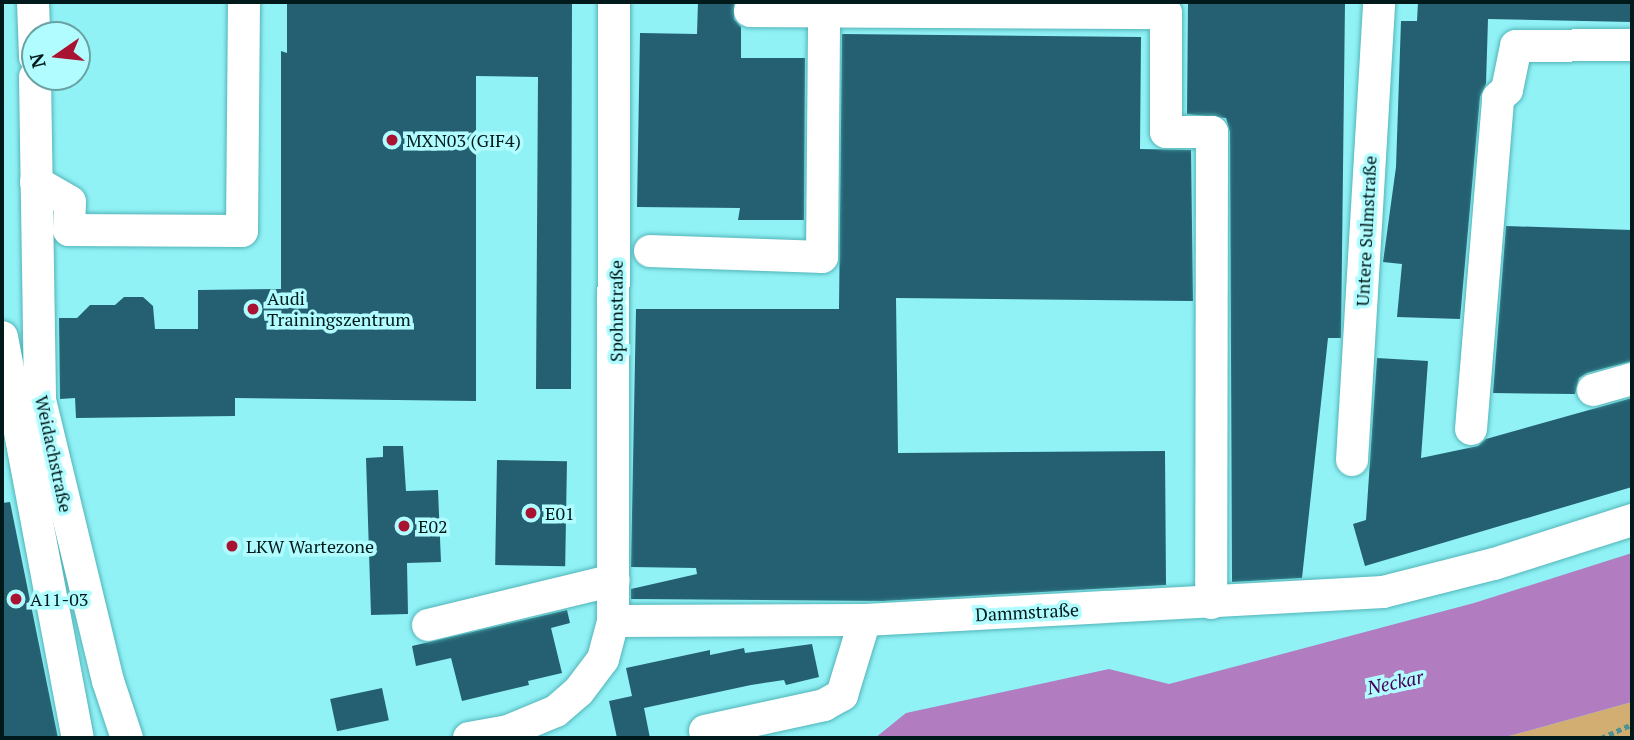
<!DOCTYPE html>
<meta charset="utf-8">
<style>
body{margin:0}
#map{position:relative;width:1634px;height:740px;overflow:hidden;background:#91f2f6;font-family:"PT Serif",serif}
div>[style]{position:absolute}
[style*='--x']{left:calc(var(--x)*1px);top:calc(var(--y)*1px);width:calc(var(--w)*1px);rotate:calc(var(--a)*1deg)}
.green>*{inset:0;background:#d3ae72}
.water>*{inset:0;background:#b17dc0}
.building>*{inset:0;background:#246071;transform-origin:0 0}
.path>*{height:4.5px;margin-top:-2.25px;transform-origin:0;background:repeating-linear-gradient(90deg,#509194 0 5px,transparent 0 8.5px)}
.roads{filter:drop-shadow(0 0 2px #52b4b8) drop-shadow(0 0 2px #52b4b8)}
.minor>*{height:32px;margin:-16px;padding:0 16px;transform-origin:16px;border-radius:16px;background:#fff}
.dots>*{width:19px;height:19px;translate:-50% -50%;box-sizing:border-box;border:4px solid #b1fcff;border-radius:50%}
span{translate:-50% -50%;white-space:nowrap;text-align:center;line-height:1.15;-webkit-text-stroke:7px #b1fcff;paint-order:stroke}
.poi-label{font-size:18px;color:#001a1b}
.left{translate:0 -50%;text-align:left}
.street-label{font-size:18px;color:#001a1b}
.water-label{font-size:19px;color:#470057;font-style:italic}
.frame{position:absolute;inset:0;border:4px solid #001a1b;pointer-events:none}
.north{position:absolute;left:21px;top:21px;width:70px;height:70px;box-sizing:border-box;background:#b1fcff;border:2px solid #6aa2a4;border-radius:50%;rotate:256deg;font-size:19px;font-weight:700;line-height:28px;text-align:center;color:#001a1b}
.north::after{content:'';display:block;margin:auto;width:24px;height:32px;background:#a91231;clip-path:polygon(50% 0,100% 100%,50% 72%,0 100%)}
</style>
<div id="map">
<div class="green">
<i style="clip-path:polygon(1632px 702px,1632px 738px,1502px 738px)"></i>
</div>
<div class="water">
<i style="clip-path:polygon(1632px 553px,1632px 702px,1502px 738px,875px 738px,906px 713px,1109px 669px,1169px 684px,1474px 603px)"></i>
</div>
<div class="building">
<i style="clip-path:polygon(287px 2px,572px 2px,571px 389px,536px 389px,538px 77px,476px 76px,476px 401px,235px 398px,235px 416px,76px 418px,75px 398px,60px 399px,59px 318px,77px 318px,90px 305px,115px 305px,124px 297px,143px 297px,153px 306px,155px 329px,198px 329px,198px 290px,281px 289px,281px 51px,287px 53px)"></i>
<i style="clip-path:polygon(698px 2px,734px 2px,734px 19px,741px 27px,741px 58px,805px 58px,804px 220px,738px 220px,740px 208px,637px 207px,640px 33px,697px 34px)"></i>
<i style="clip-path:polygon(1188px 2px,1345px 2px,1341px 338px,1328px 338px,1302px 578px,1232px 582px,1230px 132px,1226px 118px,1187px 114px)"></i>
<i style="clip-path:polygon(1418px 2px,1632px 2px,1632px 22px,1488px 19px,1486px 84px,1480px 97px,1460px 319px,1397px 317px,1402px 264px,1383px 262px,1396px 167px,1401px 21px,1417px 21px)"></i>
<i style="clip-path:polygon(842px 34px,1141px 37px,1140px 149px,1191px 150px,1193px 301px,896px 298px,898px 453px,1165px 451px,1166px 585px,883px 601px,631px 599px,631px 589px,697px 574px,696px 568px,631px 567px,636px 309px,839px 309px)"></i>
<i style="clip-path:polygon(1506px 226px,1632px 230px,1632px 361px,1587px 373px,1579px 378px,1575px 394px,1493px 393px)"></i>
<i style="clip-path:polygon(1377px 358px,1428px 361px,1421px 458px,1478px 446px,1486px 439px,1632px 398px,1632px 487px,1365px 566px,1353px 524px,1366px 520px)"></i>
<i style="clip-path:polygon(383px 446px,403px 446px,406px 491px,438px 490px,441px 562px,407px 563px,408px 614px,371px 615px,366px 458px,383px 457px)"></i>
<i style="left:497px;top:460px;width:70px;height:105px;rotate:1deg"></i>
<i style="clip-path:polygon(10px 502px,58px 738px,2px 738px,2px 503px)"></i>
<i style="clip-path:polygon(567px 610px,570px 623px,551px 628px,562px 673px,528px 681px,529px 685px,462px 701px,451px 658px,416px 666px,412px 646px)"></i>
<i style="clip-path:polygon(812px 644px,819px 677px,786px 685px,784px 680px,751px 685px,644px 708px,650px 738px,617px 738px,609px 701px,632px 696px,626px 668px,710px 650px,710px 655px,744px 648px,745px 653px)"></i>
<i style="left:382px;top:688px;width:33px;height:53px;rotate:78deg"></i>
</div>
<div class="path">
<i style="--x:1601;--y:738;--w:34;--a:-24"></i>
</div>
<div class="roads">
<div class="minor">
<i style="--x:33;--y:2;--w:55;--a:87.9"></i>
<i style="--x:750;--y:11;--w:416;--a:0.3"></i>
<i style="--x:1166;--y:13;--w:119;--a:90"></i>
<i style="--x:1166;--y:132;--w:46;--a:0"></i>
<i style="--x:1212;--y:132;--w:471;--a:90.1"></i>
<i style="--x:35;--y:77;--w:323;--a:89.1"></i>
<i style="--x:40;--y:400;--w:289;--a:76.4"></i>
<i style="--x:108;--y:681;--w:60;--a:71.6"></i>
<i style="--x:36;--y:182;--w:39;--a:30"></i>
<i style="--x:70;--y:202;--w:28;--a:92"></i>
<i style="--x:69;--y:230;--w:173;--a:0.3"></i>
<i style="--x:242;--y:231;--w:229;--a:-89.5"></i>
<i style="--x:650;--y:251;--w:172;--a:2"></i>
<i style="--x:822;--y:257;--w:245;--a:-89.5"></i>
<i style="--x:2;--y:337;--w:408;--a:79.3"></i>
<i style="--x:1593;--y:390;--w:41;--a:-15.8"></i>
<i style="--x:1471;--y:429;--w:332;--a:-85.3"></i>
<i style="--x:1498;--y:98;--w:12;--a:-42"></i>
<i style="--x:1507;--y:90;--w:45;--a:-78.4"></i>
<i style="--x:1516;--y:46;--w:116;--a:-0.5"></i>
<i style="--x:1352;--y:460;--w:459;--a:-86.6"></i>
<i style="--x:613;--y:621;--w:252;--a:-0.2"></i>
<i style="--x:865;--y:620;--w:519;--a:-3.09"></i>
<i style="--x:1383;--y:592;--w:114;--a:-14.2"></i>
<i style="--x:1494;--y:564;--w:145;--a:-17.7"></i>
<i style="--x:428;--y:625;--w:191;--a:-13.6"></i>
<i style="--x:705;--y:731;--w:122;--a:-12.3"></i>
<i style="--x:824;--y:705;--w:21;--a:-29"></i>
<i style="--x:842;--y:695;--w:78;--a:-73"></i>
<i style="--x:469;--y:738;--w:40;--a:-10"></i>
<i style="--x:508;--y:731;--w:52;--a:-22.6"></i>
<i style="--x:556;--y:711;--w:30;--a:-41"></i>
<i style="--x:579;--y:691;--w:40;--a:-53"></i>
<i style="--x:603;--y:659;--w:39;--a:-75"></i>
<i style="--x:613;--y:621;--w:619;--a:-89.91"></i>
</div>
</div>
<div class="dots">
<i style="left:392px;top:140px;background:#a91231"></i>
<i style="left:253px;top:309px;background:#a91231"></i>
<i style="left:531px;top:513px;background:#a91231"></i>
<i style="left:404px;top:526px;background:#a91231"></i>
<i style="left:232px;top:546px;background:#a91231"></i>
<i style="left:16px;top:599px;background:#a91231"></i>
</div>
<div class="poi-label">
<span class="left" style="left:406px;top:140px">MXN03 (GIF4)</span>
<span class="left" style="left:267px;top:309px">Audi<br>Trainingszentrum</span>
<span class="left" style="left:545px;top:513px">E01</span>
<span class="left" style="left:418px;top:526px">E02</span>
<span class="left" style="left:246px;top:546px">LKW Wartezone</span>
<span class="left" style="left:30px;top:599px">A11-03</span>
</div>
<div class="street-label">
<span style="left:1366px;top:231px;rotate:-87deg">Untere Sulmstraße</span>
<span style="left:616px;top:311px;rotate:-90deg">Spohnstraße</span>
<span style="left:54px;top:454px;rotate:78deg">Weidachstraße</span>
<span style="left:1027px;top:612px;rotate:-3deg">Dammstraße</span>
</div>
<div class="water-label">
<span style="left:1395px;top:682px;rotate:-12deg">Neckar</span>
</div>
<div class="frame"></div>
<div class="north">N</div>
</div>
